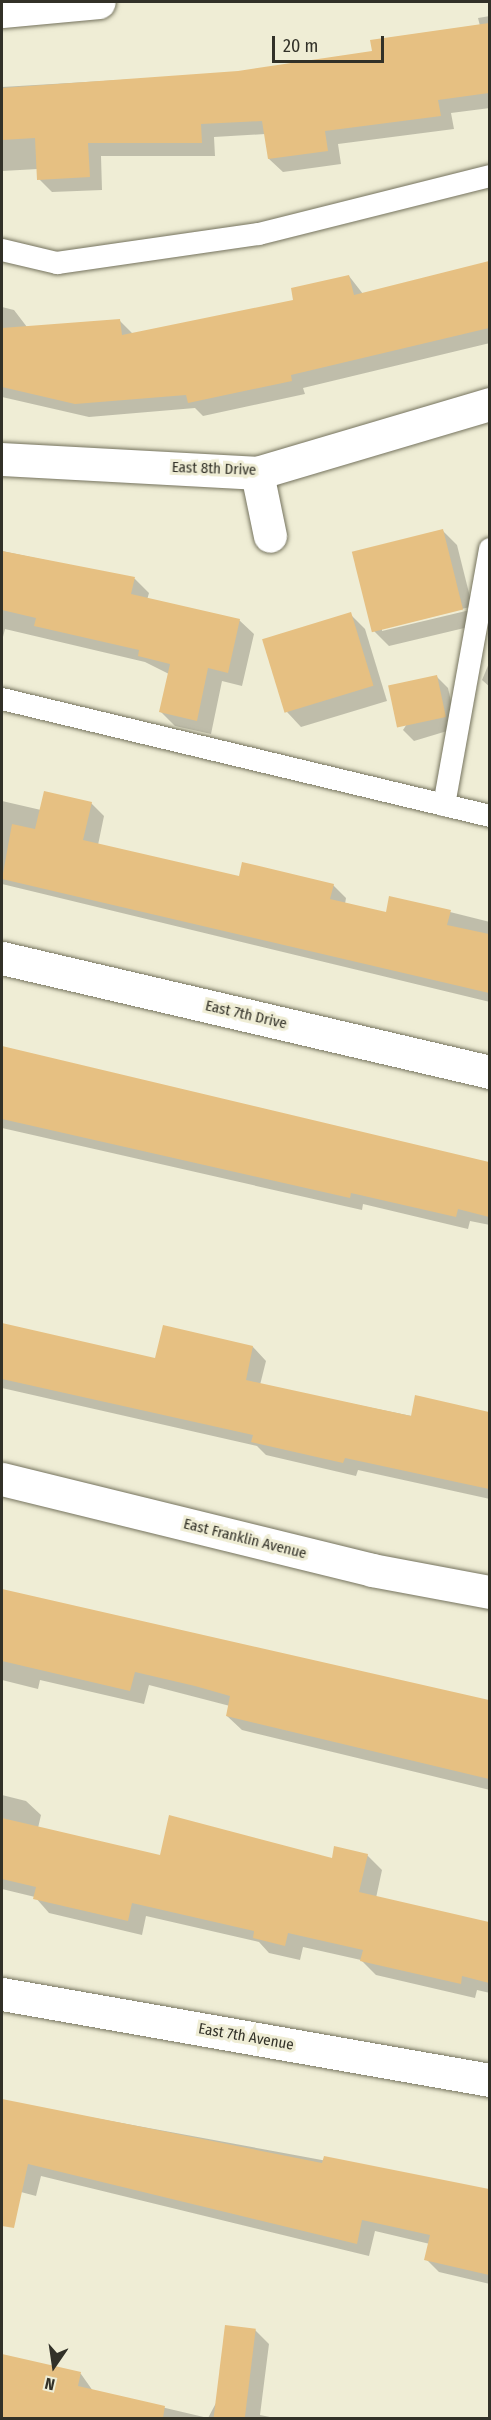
<!DOCTYPE html>
<style>
body{margin:0}
#map{position:relative;width:491px;height:2420px;overflow:hidden;background:#efedd5;font-family:"Fira Sans Condensed",sans-serif}
div>[style]{position:absolute}
[style*='--x']{left:calc(var(--x)*1px);top:calc(var(--y)*1px);width:calc(var(--w)*1px);rotate:calc(var(--a)*1deg)}
.shadow>*{inset:0;background:#0003}
.building>*{inset:0;background:#e6c082;transform-origin:0 0}
.roads{filter:drop-shadow(0 0 2px #75735e) drop-shadow(0 0 2px #75735e)}
.lane>*{height:22px;margin:-11px;padding:0 11px;transform-origin:11px;border-radius:11px;background:#fff}
.street>*{height:33px;margin:-16.5px;padding:0 16.5px;transform-origin:16.5px;border-radius:16.5px;background:#fff}
span{translate:-50% -50%;white-space:nowrap;text-align:center;line-height:1.15;-webkit-text-stroke:6px #efedd5;paint-order:stroke}
.street-label{font-size:15px;color:#323128}
.frame{position:absolute;inset:0;border:3px solid #323128;pointer-events:none}
.north{position:absolute;left:24px;top:2336px;width:60px;height:60px;-webkit-text-stroke:4px #efedd5;paint-order:stroke;rotate:193deg;font-size:16px;font-weight:700;line-height:24px;text-align:center;color:#323128}
.north::after{content:'';display:block;margin:auto;width:21px;height:27px;background:#323128;clip-path:polygon(50% 0,100% 100%,50% 72%,0 100%)}
.scale{position:absolute;left:272px;top:36px;width:112px;height:27px;box-sizing:border-box;border:3px solid #323128;border-top:0;padding-left:8px;font-size:18px;line-height:21px;white-space:nowrap;color:#323128;-webkit-text-stroke:4px #efedd5;paint-order:stroke}
</style>
<div id="map">
<div class="shadow">
<i style="clip-path:polygon(490px 16px,490px 108px,451px 113px,454px 129px,338px 144px,341px 164px,283px 172px,269px 159px,265px 134px,214px 137px,215px 156px,101px 156px,102px 190px,52px 192px,39px 179px,38px 169px,2px 171px,2px 87px,238px 73px,374px 52px,480px 26px,478px 18px)"></i>
<i style="clip-path:polygon(490px 262px,490px 343px,303px 388px,305px 394px,203px 416px,195px 408px,89px 417px,2px 397px,2px 307px,14px 310px,27px 327px,120px 321px,134px 335px,295px 301px,349px 276px,363px 294px)"></i>
<i style="clip-path:polygon(evenodd,442px 530px,457px 545px,477px 625px,389px 646px,374px 631px,442px 530px,470px 607px,470px 610px,382px 631px,382px 628px,470px 607px)"></i>
<i style="clip-path:polygon(2px 551px,135px 579px,149px 593px,147px 600px,239px 620px,254px 634px,242px 686px,222px 681px,211px 734px,175px 726px,161px 712px,169px 674px,145px 662px,5px 629px,2px 641px)"></i>
<i style="clip-path:polygon(350px 614px,365px 629px,387px 701px,301px 727px,287px 712px)"></i>
<i style="clip-path:polygon(490px 661px,490px 687px,482px 680px)"></i>
<i style="clip-path:polygon(437px 677px,448px 688px,457px 728px,414px 741px,403px 730px)"></i>
<i style="clip-path:polygon(2px 801px,41px 810px,91px 803px,104px 816px,98px 845px,240px 878px,333px 885px,346px 898px,345px 904px,387px 913px,450px 912px,490px 922px,490px 1002px,2px 884px)"></i>
<i style="clip-path:polygon(2px 1048px,490px 1163px,490px 1225px,470px 1221px,468px 1229px,363px 1204px,362px 1210px,2px 1128px)"></i>
<i style="clip-path:polygon(2px 1324px,156px 1360px,253px 1347px,266px 1361px,260px 1385px,490px 1432px,490px 1499px,358px 1470px,356px 1476px,266px 1455px,257px 1446px,2px 1388px)"></i>
<i style="clip-path:polygon(2px 1590px,490px 1702px,490px 1790px,242px 1730px,227px 1716px,230px 1706px,149px 1685px,144px 1704px,40px 1680px,38px 1689px,2px 1680px)"></i>
<i style="clip-path:polygon(2px 1795px,26px 1801px,41px 1815px,38px 1828px,161px 1856px,333px 1860px,367px 1855px,382px 1870px,376px 1898px,490px 1924px,490px 1993px,477px 1990px,475px 1998px,376px 1975px,361px 1960px,303px 1947px,300px 1960px,269px 1953px,259px 1942px,146px 1916px,142px 1935px,49px 1913px,35px 1897px,2px 1889px)"></i>
<i style="clip-path:polygon(2px 2101px,490px 2191px,490px 2284px,439px 2272px,426px 2259px,430px 2244px,375px 2231px,369px 2256px,41px 2176px,36px 2196px,2px 2187px)"></i>
<i style="clip-path:polygon(255px 2330px,269px 2344px,260px 2415px,275px 2418px,2px 2418px,2px 2355px,81px 2374px,93px 2391px,208px 2418px)"></i>
</div>
<div class="building">
<i style="clip-path:polygon(489px 23px,489px 93px,438px 100px,441px 116px,325px 131px,328px 151px,268px 159px,262px 121px,201px 124px,202px 143px,88px 143px,90px 177px,37px 180px,35px 138px,2px 140px,2px 88px,238px 71px,372px 51px,370px 40px)"></i>
<i style="clip-path:polygon(489px 261px,489px 328px,291px 375px,292px 381px,188px 403px,186px 395px,75px 404px,2px 387px,2px 328px,120px 319px,122px 335px,293px 300px,291px 288px,349px 275px,354px 295px)"></i>
<i style="left:443px;top:529px;width:83px;height:94px;rotate:76deg"></i>
<i style="clip-path:polygon(2px 551px,135px 577px,131px 594px,240px 619px,228px 673px,208px 668px,197px 721px,159px 712px,170px 664px,138px 656px,139px 650px,34px 626px,36px 618px,2px 610px)"></i>
<i style="left:351px;top:612px;width:77px;height:93px;rotate:73deg"></i>
<i style="left:437px;top:675px;width:43px;height:50px;rotate:78deg"></i>
<i style="clip-path:polygon(44px 791px,92px 802px,83px 840px,239px 876px,242px 862px,334px 884px,330px 899px,386px 912px,389px 896px,451px 910px,447px 925px,489px 934px,489px 993px,2px 879px,12px 824px,35px 829px)"></i>
<i style="clip-path:polygon(2px 1046px,489px 1162px,489px 1217px,458px 1209px,456px 1217px,351px 1193px,350px 1198px,2px 1119px)"></i>
<i style="clip-path:polygon(2px 1323px,155px 1358px,163px 1325px,253px 1346px,246px 1380px,411px 1416px,415px 1395px,489px 1412px,489px 1489px,345px 1458px,343px 1463px,251px 1442px,253px 1435px,2px 1379px)"></i>
<i style="clip-path:polygon(2px 1589px,489px 1700px,489px 1779px,226px 1716px,230px 1696px,195px 1686px,135px 1672px,130px 1691px,2px 1661px)"></i>
<i style="clip-path:polygon(169px 1815px,332px 1858px,334px 1846px,368px 1854px,359px 1892px,489px 1922px,489px 1983px,462px 1976px,461px 1984px,360px 1961px,363px 1950px,288px 1933px,285px 1946px,253px 1938px,254px 1931px,132px 1903px,128px 1921px,33px 1899px,36px 1887px,2px 1879px,2px 1818px,160px 1855px)"></i>
<i style="clip-path:polygon(2px 2099px,322px 2163px,324px 2156px,489px 2189px,489px 2275px,424px 2260px,430px 2235px,362px 2220px,357px 2244px,28px 2164px,14px 2228px,2px 2226px)"></i>
<i style="left:225px;top:2325px;width:31px;height:94px;rotate:7deg"></i>
<i style="clip-path:polygon(2px 2354px,81px 2372px,78px 2386px,165px 2406px,163px 2418px,2px 2418px)"></i>
</div>
<div class="roads">
<div class="lane">
<i style="--x:2;--y:250;--w:57;--a:13.3"></i>
<i style="--x:57;--y:263;--w:204;--a:-8.2"></i>
<i style="--x:259;--y:234;--w:238;--a:-14.1"></i>
<i style="--x:2;--y:699;--w:502;--a:13.48"></i>
<i style="--x:444;--y:805;--w:260;--a:-79.8"></i>
</div>
<div class="street">
<i style="--x:2;--y:11;--w:97;--a:-5.3"></i>
<i style="--x:2;--y:459;--w:255;--a:3.1"></i>
<i style="--x:257;--y:473;--w:243;--a:-16.5"></i>
<i style="--x:257;--y:473;--w:64;--a:78.3"></i>
<i style="--x:2;--y:958;--w:501;--a:13.15"></i>
<i style="--x:2;--y:1479;--w:381;--a:13.8"></i>
<i style="--x:372;--y:1570;--w:120;--a:10.6"></i>
<i style="--x:2;--y:1994;--w:496;--a:10"></i>
</div>
</div>
<div class="street-label">
<span style="left:214px;top:469px;rotate:2deg">East 8th Drive</span>
<span style="left:246px;top:1015px;rotate:13deg">East 7th Drive</span>
<span style="left:245px;top:1539px;rotate:14deg">East Franklin Avenue</span>
<span style="left:246px;top:2037px;rotate:10deg">East 7th Avenue</span>
</div>
<div class="frame"></div>
<div class="north">N</div>
<div class="scale">20 m</div>
</div>
